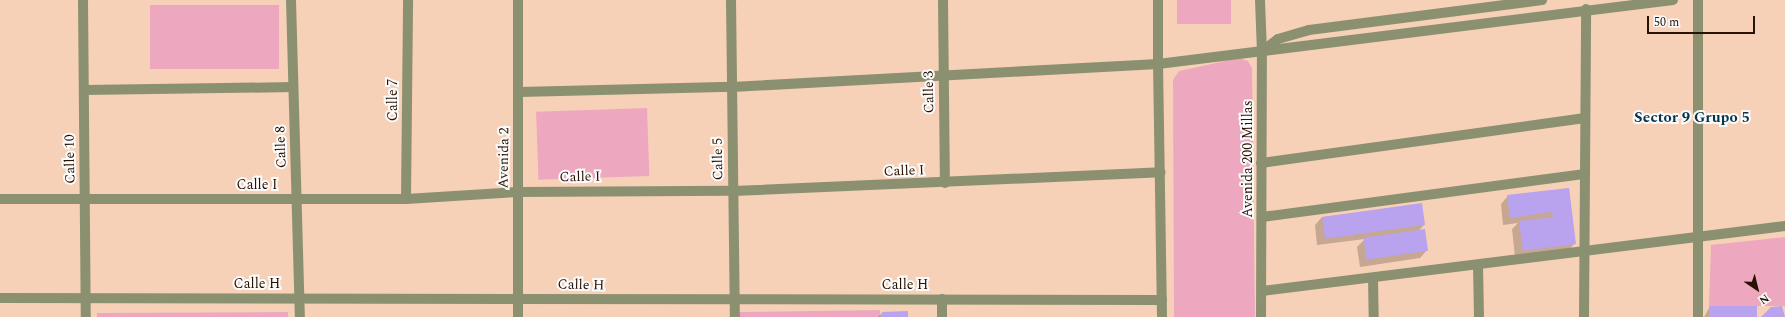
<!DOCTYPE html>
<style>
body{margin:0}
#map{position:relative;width:1785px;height:317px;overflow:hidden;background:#f7d1b7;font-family:Spectral,serif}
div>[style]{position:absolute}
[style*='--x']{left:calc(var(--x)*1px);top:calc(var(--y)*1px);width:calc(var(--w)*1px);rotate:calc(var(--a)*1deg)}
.green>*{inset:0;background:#eda8c0;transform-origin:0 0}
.shadow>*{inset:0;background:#0003}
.building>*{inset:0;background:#b9a3ee;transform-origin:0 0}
.minor>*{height:10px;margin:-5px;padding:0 5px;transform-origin:5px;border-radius:5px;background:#8b9170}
.tertiary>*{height:10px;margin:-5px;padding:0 5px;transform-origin:5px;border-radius:5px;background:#8b9170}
span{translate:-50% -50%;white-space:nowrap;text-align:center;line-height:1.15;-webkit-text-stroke:4px #fbfbfb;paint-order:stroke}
.street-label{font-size:14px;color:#281202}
.neighbourhood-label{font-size:15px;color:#083349;font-weight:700}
.north{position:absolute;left:1737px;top:269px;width:40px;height:40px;-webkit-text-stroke:3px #fbfbfb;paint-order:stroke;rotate:145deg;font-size:11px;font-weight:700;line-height:16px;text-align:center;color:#281202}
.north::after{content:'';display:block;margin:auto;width:14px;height:18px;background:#281202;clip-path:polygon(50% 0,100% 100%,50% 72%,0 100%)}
.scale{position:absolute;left:1647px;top:16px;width:108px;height:18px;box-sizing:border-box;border:2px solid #281202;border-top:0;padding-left:5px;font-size:12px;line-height:14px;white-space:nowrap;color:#281202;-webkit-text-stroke:3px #fbfbfb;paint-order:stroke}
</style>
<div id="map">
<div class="green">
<i style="left:1177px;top:0;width:54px;height:24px"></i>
<i style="left:279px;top:5px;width:64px;height:129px;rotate:90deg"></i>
<i style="clip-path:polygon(1239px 58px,1248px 61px,1252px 68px,1255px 317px,1174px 317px,1173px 80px,1179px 71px)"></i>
<i style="left:647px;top:108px;width:68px;height:111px;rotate:88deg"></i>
<i style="clip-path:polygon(1785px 237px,1785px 306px,1709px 306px,1711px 245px)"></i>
<i style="clip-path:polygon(880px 310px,880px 317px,739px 317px,739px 312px)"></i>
<i style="clip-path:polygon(97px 313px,288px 312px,288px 317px,97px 317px)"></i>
</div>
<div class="shadow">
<i style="clip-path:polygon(1569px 189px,1575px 243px,1568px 251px,1515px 257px,1512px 229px,1518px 223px,1503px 225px,1501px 204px,1508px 196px)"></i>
<i style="clip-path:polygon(1421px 205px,1424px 225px,1417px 232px,1427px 250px,1420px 258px,1360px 267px,1357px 247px,1365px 239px,1317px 245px,1315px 225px,1322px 217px)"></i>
<i style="clip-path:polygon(1709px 308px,1756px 317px,1704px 317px)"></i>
<i style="clip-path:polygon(882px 313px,907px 317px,878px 317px)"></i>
</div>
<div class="building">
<i style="clip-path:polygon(1569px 188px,1576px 244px,1523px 251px,1519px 221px,1553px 217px,1552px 212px,1510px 218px,1507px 195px)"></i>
<i style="left:1422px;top:203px;width:22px;height:101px;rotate:82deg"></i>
<i style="left:1425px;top:229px;width:22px;height:62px;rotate:82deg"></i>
<i style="left:1757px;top:306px;width:11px;height:48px;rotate:90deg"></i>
<i style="clip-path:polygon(1782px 306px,1785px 317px,1761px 317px,1771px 307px)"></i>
<i style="clip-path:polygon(908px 311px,908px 317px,882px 317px,882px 312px)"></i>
</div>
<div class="minor">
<i style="--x:83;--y:0;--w:317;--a:89.5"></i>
<i style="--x:291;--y:0;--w:317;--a:88.4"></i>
<i style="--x:731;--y:0;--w:317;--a:89.3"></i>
<i style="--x:943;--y:0;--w:183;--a:89.4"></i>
<i style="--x:1260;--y:0;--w:52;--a:87.8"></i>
<i style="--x:1698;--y:0;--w:317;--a:90"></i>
<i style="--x:84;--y:90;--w:209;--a:-0.8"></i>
<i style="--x:520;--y:92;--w:212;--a:-1.4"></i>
<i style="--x:732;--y:87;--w:427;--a:-3.1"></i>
<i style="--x:1158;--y:64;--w:64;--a:-90"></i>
<i style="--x:1261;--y:163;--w:327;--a:-7.9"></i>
<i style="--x:0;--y:199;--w:406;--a:0"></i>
<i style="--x:406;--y:199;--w:111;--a:-3.6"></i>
<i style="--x:517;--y:192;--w:216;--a:-0.3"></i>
<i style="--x:733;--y:191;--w:428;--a:-2.5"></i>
<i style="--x:406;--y:199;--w:199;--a:-89.4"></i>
<i style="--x:1262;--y:217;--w:326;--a:-7.6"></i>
<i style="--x:1478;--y:265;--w:52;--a:88.9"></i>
<i style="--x:1373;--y:278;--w:39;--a:89"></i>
<i style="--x:1262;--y:291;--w:527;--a:-7.08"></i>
<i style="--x:0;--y:298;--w:1162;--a:0.1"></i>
<i style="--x:518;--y:317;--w:317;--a:-90"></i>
<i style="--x:942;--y:317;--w:18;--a:-90"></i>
<i style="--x:1584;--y:317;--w:308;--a:-89.6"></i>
</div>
<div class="tertiary">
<i style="--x:1263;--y:51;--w:19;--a:-39"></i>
<i style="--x:1278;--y:39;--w:32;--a:-16"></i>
<i style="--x:1309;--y:30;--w:235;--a:-7.3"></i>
<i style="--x:1162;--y:317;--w:253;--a:-90.9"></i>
<i style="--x:1158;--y:64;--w:519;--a:-7.08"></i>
<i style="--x:1261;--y:317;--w:265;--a:-89.8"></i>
</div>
<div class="street-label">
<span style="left:929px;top:92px;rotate:-91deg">Calle 3</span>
<span style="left:393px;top:100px;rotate:-90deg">Calle 7</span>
<span style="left:281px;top:147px;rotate:-92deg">Calle 8</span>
<span style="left:504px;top:158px;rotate:-89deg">Avenida 2</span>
<span style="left:70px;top:159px;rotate:-91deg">Calle 10</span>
<span style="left:718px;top:159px;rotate:-91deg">Calle 5</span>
<span style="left:1248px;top:159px;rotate:-90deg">Avenida 200 Millas</span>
<span style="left:904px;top:171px;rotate:-2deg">Calle I</span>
<span style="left:580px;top:177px;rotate:-1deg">Calle I</span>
<span style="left:257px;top:185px">Calle I</span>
<span style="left:257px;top:284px">Calle H</span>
<span style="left:581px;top:285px;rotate:1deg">Calle H</span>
<span style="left:905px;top:285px">Calle H</span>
</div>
<div class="neighbourhood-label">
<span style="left:1692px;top:118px">Sector 9 Grupo 5</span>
</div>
<div class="north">N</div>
<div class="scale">50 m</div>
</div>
